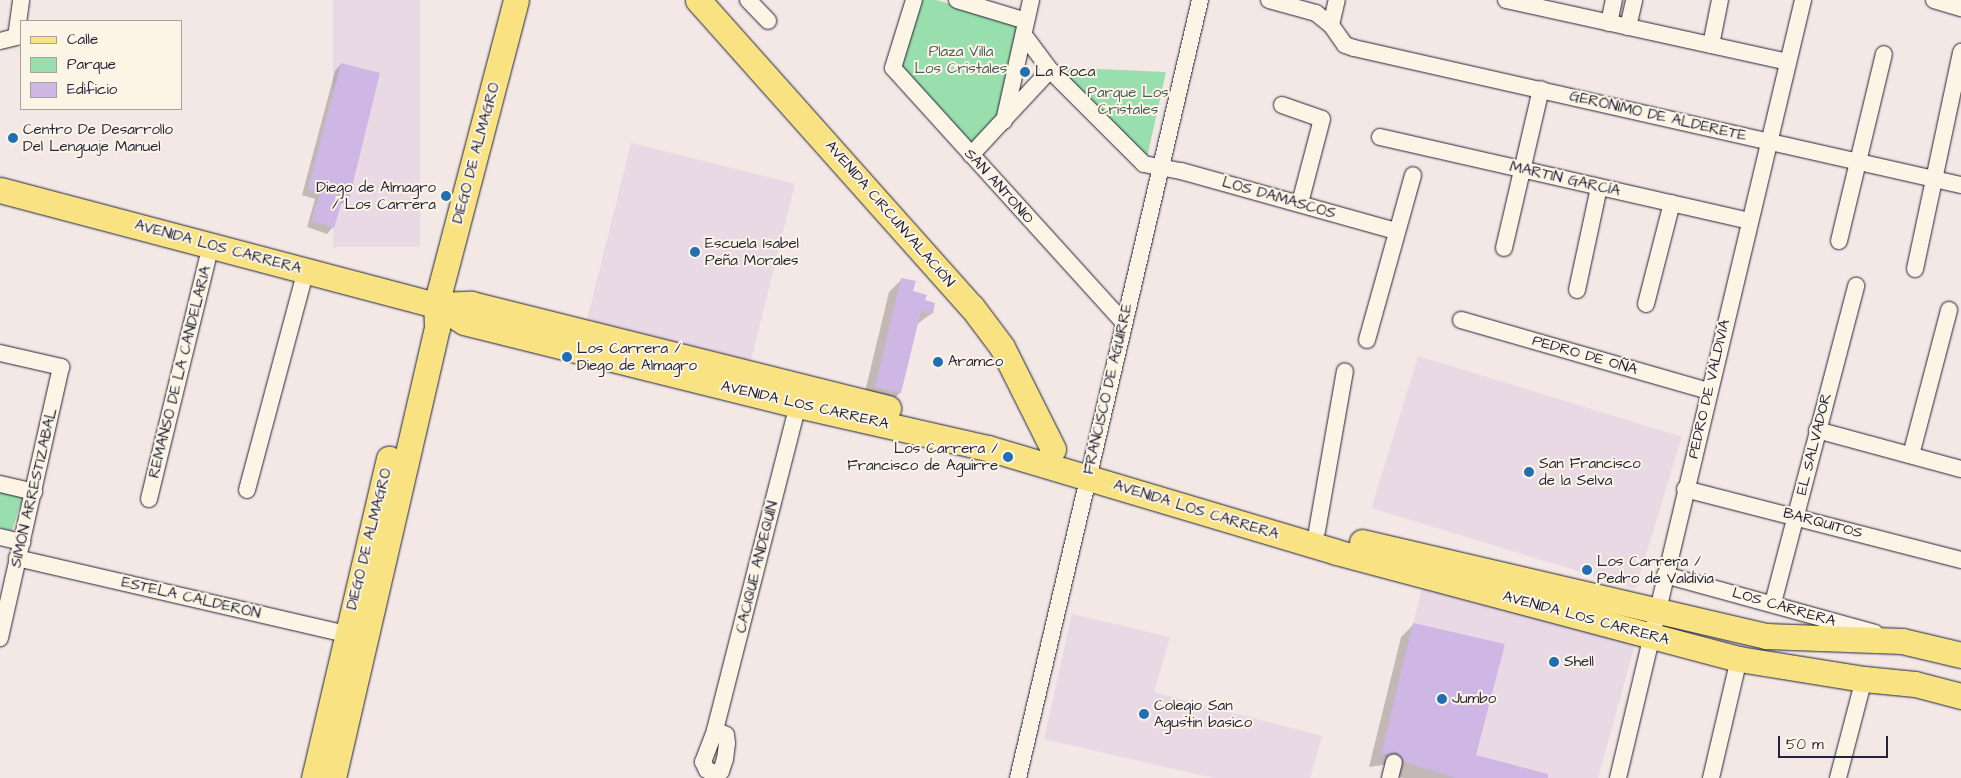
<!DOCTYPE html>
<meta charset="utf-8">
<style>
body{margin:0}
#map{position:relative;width:1961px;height:778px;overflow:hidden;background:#f3e8e5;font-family:"Architects Daughter",sans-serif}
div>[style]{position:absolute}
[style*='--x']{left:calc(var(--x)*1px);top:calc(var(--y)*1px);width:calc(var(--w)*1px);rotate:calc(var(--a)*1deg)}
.built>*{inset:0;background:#e8d9e5;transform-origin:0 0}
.green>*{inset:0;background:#99dfad}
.shadow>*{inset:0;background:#0003}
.building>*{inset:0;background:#ceb6e5}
.roads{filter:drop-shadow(0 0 1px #22223b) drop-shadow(0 0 1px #22223b)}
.minor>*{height:16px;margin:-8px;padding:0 8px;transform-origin:8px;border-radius:8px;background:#fcf5e5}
.primary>*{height:25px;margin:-12.5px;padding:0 12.5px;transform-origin:12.5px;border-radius:12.5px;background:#f8e281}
.dots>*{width:14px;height:14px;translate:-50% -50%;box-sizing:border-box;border:2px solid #fcf5e5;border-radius:50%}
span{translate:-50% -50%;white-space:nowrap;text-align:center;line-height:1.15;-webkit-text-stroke:4px #fcf5e5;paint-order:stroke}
.park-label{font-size:15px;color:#465b5d}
.poi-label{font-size:15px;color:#22223b}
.left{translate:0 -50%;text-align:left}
.right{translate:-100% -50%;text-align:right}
.street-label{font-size:15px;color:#22223b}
.legend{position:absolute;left:20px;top:20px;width:162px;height:90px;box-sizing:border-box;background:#fcf5e5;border:1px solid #a5a1a1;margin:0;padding:6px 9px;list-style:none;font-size:15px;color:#22223b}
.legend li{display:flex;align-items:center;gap:10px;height:25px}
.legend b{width:25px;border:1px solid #a5a1a1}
.scale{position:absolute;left:1778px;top:736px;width:110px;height:22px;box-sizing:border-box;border:2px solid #22223b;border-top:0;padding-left:6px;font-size:15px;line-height:18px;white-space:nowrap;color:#22223b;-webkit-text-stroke:4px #fcf5e5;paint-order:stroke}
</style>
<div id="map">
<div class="built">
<i style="left:333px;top:0;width:87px;height:247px"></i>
<i style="left:631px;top:143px;width:169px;height:182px;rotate:14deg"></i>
<i style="left:1418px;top:356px;width:276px;height:159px;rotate:17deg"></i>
<i style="clip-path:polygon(1423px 584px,1636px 641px,1598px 778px,1456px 778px,1381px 755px)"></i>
<i style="clip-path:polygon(1072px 614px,1170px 637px,1154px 692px,1322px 736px,1310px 778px,1213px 778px,1044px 739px)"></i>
</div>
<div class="green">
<i style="clip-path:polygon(919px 0,936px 0,1018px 23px,1001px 120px,970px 149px,900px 66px)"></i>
<i style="clip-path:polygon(1052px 67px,1166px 72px,1146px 162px)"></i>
<i style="clip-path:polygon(0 491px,23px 496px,12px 531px,0 528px)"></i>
</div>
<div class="shadow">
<i style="clip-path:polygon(341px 64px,378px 74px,348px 199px,340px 205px,333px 227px,327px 234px,307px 227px,315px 199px,302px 195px,335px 71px)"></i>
<i style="clip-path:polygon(902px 279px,932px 313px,916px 325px,900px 393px,887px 405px,863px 400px,889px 292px)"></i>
<i style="clip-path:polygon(1414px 624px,1475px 756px,1524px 778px,1403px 778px,1391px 774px,1384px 765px,1369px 767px,1401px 637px)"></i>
</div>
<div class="building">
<i style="clip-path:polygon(341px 63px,380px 73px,349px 199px,343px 198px,334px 228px,312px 221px,320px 193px,308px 189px)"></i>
<i style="clip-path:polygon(901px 278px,916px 281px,913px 291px,927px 295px,925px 300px,935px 303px,933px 314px,921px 311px,901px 393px,875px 387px)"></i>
<i style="clip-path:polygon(1413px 623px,1505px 644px,1476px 755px,1548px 774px,1548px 778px,1456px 778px,1404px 762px,1397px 752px,1381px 755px)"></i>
</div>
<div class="roads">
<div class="minor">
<i style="--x:748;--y:0;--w:29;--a:46"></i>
<i style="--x:914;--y:0;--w:71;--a:107.2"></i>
<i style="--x:893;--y:68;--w:343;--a:47.8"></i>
<i style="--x:957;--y:0;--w:72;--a:16.9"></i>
<i style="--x:1269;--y:0;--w:49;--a:15.5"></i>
<i style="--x:1316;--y:13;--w:19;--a:39"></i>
<i style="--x:1331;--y:25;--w:24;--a:55"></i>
<i style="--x:1345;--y:45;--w:9;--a:18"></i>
<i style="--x:1354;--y:48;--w:622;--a:12.72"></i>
<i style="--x:1506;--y:0;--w:288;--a:12.4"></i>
<i style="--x:1934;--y:0;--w:28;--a:17"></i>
<i style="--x:1609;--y:23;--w:24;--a:-78"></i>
<i style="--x:1331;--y:25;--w:26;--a:-77"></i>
<i style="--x:1628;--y:27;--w:28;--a:-77"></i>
<i style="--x:1024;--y:35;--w:44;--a:53.4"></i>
<i style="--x:1050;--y:70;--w:133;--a:45"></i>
<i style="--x:1144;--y:164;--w:38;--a:11"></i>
<i style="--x:1181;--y:171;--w:223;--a:15.6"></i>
<i style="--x:0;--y:41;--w:16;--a:-14"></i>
<i style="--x:16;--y:37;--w:37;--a:-82"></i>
<i style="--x:1711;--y:45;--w:46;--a:-78.7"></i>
<i style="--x:1282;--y:105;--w:42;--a:19.3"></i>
<i style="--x:1322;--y:119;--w:87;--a:104.7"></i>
<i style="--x:1004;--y:121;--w:124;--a:-77.4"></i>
<i style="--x:1380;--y:137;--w:378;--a:12.8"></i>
<i style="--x:971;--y:155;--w:116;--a:-47.1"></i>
<i style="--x:1839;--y:241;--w:192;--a:-76.5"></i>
<i style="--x:1504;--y:248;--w:163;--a:-76.9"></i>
<i style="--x:1915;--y:269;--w:222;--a:-78"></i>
<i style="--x:1577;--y:290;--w:105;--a:-77.9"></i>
<i style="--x:1646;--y:304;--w:104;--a:-75.6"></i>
<i style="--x:1461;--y:320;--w:258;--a:16"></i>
<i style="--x:1367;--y:340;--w:171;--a:-74.4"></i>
<i style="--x:0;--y:353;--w:63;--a:12.9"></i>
<i style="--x:61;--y:367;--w:278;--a:102.7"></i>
<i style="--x:1817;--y:430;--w:149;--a:15.2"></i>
<i style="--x:1911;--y:455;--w:150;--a:-75.3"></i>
<i style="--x:0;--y:484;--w:35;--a:13"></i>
<i style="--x:1685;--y:489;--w:285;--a:14.4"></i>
<i style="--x:247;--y:490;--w:228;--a:-75"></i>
<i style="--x:149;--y:499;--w:262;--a:-76.3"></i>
<i style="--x:1317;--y:531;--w:162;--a:-80.1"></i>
<i style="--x:0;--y:537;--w:23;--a:13"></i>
<i style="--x:17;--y:558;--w:348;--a:13"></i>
<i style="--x:1665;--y:575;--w:218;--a:15.4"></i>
<i style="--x:1773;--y:603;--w:328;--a:-75.3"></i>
<i style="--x:715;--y:730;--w:12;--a:24"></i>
<i style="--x:726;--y:735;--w:8;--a:83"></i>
<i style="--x:727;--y:743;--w:16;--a:97"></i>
<i style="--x:725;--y:759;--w:13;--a:108"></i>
<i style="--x:721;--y:771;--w:6;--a:162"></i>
<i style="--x:715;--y:773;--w:9;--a:-159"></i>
<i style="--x:707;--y:770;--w:9;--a:-117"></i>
<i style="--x:703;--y:762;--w:34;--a:-69"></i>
<i style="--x:715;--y:730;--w:335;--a:-75.7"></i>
<i style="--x:1018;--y:778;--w:799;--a:-76.83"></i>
<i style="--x:1390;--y:778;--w:16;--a:-76"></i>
<i style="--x:1618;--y:778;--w:800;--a:-76.62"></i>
<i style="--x:1711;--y:778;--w:122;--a:-76.8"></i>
<i style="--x:1838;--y:778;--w:102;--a:-75.3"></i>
</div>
<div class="primary">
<i style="--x:698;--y:0;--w:411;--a:48.3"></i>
<i style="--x:972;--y:307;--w:50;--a:53.1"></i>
<i style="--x:1002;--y:347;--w:114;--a:63.4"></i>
<i style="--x:0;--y:190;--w:451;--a:14.8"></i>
<i style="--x:436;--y:305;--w:33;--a:31"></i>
<i style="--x:464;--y:322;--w:344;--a:14"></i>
<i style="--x:798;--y:405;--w:195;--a:12.8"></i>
<i style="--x:988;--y:448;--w:363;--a:16.6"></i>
<i style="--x:1336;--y:552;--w:417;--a:14.9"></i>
<i style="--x:1739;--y:659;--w:127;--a:9.1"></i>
<i style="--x:1864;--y:679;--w:51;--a:5.6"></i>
<i style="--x:1915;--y:684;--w:48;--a:14.6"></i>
<i style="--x:436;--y:305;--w:35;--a:-2"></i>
<i style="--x:471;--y:304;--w:430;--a:14"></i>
<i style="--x:1362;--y:542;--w:415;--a:13.1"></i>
<i style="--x:1766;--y:636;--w:136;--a:2.1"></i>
<i style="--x:1902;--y:641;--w:61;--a:13.3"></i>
<i style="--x:314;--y:778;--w:328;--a:-76.8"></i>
<i style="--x:333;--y:778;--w:462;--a:-77"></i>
<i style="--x:437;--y:328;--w:23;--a:-92"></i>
<i style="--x:436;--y:305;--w:315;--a:-75.3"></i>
</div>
</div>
<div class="dots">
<i style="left:1025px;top:72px;background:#1f6fb2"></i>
<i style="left:13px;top:138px;background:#1f6fb2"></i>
<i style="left:446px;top:196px;background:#1f6fb2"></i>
<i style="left:695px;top:252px;background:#1f6fb2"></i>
<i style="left:567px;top:357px;background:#1f6fb2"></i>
<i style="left:938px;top:362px;background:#1f6fb2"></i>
<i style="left:1008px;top:457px;background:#1f6fb2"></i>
<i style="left:1529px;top:472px;background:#1f6fb2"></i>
<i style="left:1587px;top:570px;background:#1f6fb2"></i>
<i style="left:1554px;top:662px;background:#1f6fb2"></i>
<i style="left:1442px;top:699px;background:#1f6fb2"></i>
<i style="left:1144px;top:714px;background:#1f6fb2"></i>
</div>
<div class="park-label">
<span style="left:961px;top:60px">Plaza Villa<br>Los Cristales</span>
<span style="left:1128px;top:101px">Parque Los<br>Cristales</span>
</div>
<div class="poi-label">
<span class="left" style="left:1035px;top:72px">La Roca</span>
<span class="left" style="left:23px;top:138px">Centro De Desarrollo<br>Del Lenguaje Manuel</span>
<span class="right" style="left:436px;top:196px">Diego de Almagro<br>/ Los Carrera</span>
<span class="left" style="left:705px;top:252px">Escuela Isabel<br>Peña Morales</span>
<span class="left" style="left:577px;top:357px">Los Carrera /<br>Diego de Almagro</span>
<span class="left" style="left:948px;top:362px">Aramco</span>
<span class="right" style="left:998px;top:457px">Los Carrera /<br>Francisco de Aguirre</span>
<span class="left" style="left:1539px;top:472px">San Francisco<br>de la Selva</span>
<span class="left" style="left:1597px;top:570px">Los Carrera /<br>Pedro de Valdivia</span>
<span class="left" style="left:1564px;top:662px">Shell</span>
<span class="left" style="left:1452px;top:699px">Jumbo</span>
<span class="left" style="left:1154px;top:714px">Colegio San<br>Agustin basico</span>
</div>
<div class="street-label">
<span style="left:1658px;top:116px;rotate:13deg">GERÓNIMO DE ALDERETE</span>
<span style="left:476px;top:153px;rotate:-75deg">DIEGO DE ALMAGRO</span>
<span style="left:1565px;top:179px;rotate:13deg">MARTIN GARCÍA</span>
<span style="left:999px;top:186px;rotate:48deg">SAN ANTONIO</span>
<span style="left:1279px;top:198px;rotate:16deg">LOS DAMASCOS</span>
<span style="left:890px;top:214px;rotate:49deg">AVENIDA CIRCUNVALACIÓN</span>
<span style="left:218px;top:247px;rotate:15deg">AVENIDA LOS CARRERA</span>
<span style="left:1585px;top:355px;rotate:16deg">PEDRO DE OÑA</span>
<span style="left:180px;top:372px;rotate:-76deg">REMANSO DE LA CANDELARIA</span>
<span style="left:1108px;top:389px;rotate:-77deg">FRANCISCO DE AGUIRRE</span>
<span style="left:1709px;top:389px;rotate:-77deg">PEDRO DE VALDIVIA</span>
<span style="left:805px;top:405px;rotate:13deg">AVENIDA LOS CARRERA</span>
<span style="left:1814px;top:444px;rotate:-76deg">EL SALVADOR</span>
<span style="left:34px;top:488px;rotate:-77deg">SIMÓN ARRESTIZABAL</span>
<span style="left:1196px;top:510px;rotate:17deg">AVENIDA LOS CARRERA</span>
<span style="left:1823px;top:523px;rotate:15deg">BARQUITOS</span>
<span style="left:369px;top:539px;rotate:-76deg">DIEGO DE ALMAGRO</span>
<span style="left:757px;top:567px;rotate:-76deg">CACIQUE ANDEQUÍN</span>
<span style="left:191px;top:598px;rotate:13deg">ESTELA CALDERÓN</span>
<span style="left:1784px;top:607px;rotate:16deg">LOS CARRERA</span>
<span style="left:1586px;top:618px;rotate:15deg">AVENIDA LOS CARRERA</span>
</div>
<ul class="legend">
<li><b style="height:6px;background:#f8e281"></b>Calle</li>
<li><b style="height:14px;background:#99dfad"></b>Parque</li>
<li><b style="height:14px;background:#ceb6e5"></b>Edificio</li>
</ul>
<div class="scale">50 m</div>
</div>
